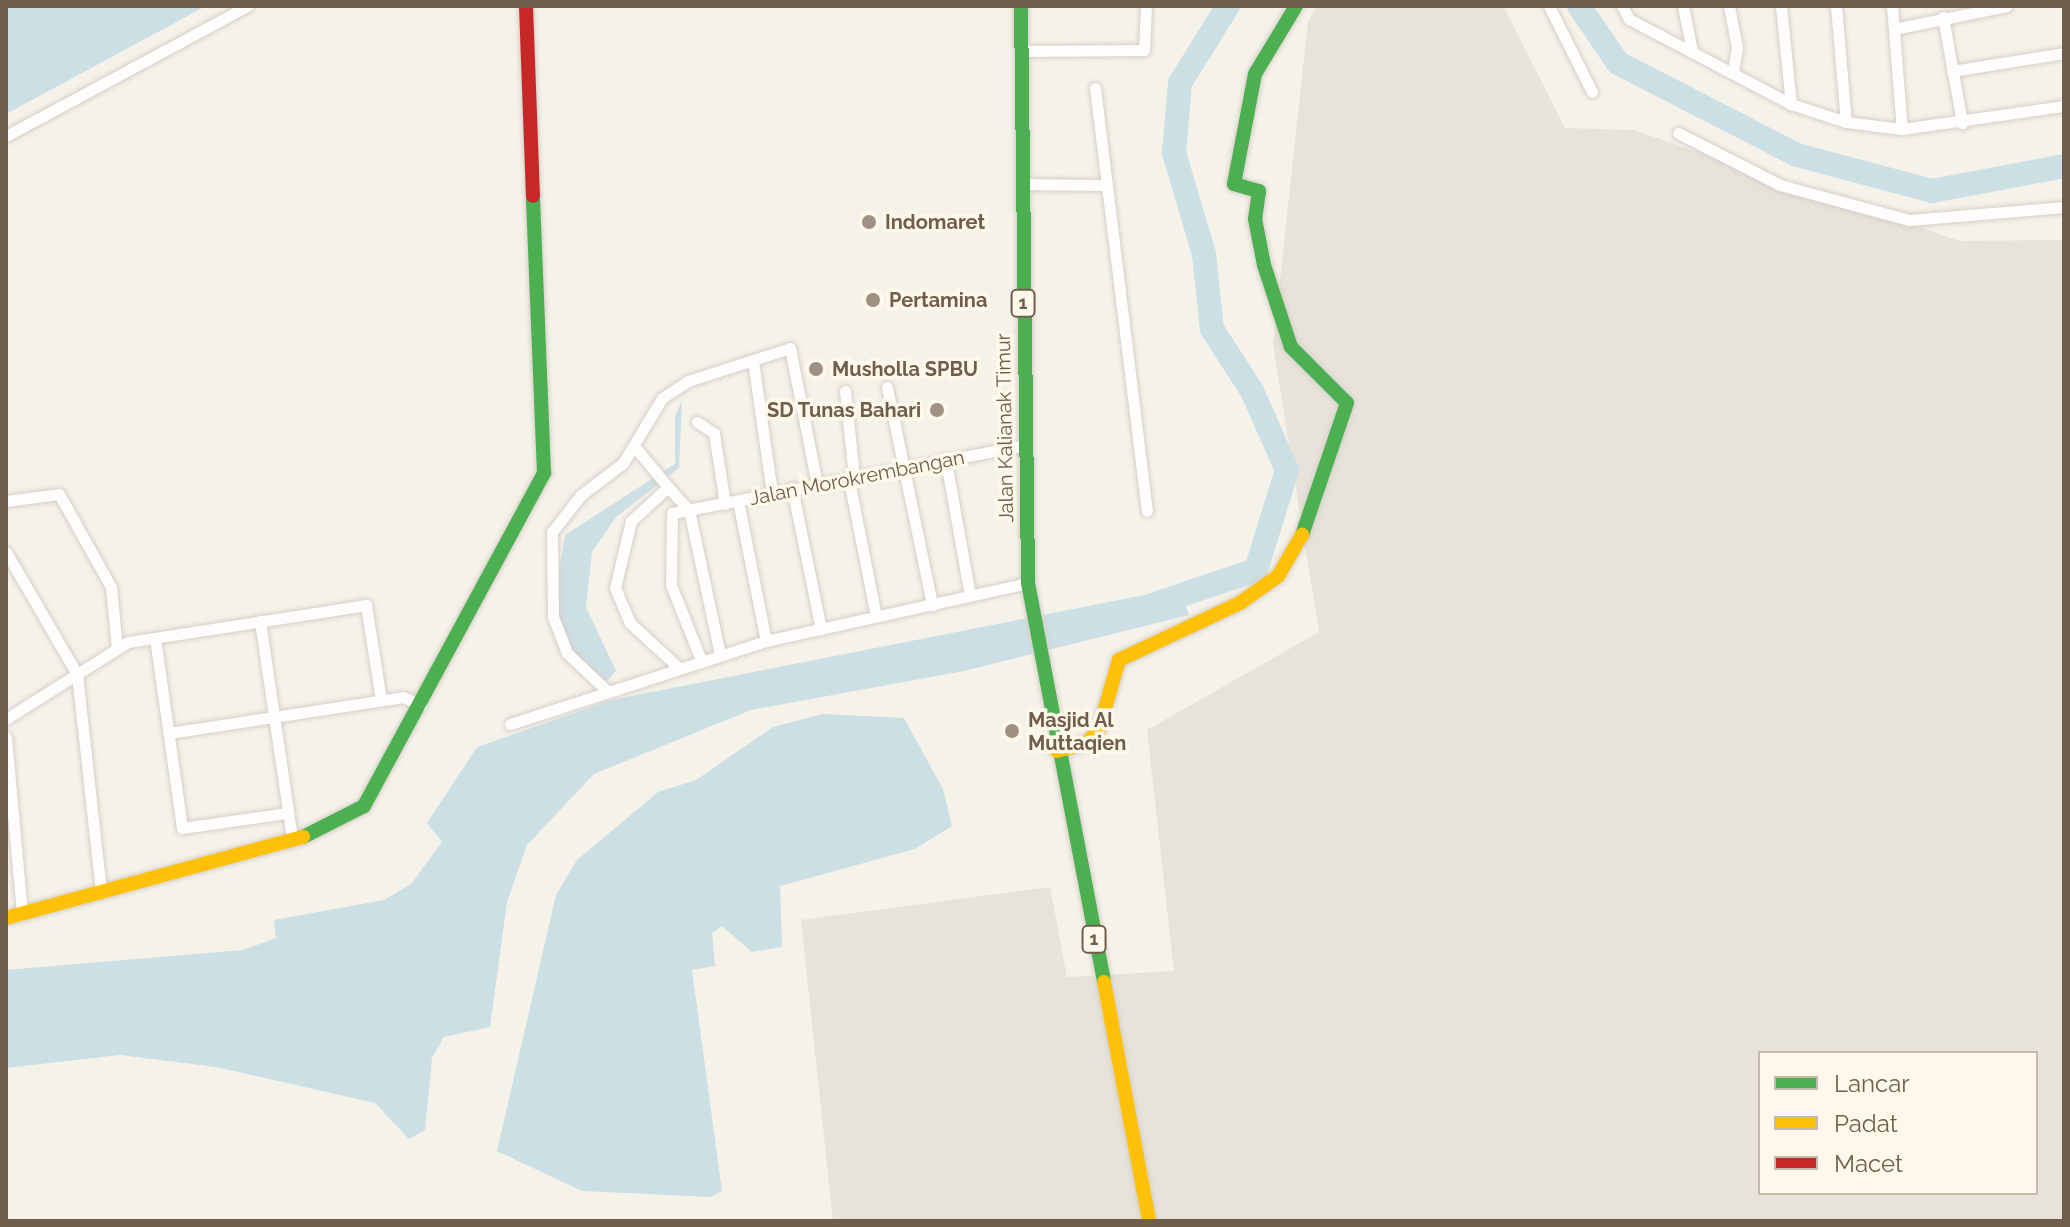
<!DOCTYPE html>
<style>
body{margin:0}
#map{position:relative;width:2070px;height:1227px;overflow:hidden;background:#f5f2e9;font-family:Raleway,sans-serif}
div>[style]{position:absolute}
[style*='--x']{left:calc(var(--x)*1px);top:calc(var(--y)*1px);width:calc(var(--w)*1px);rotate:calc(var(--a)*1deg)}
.industrial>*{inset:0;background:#e7e2da}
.water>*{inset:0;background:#ccdfe4}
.river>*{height:24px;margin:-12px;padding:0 12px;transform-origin:12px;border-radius:12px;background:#ccdfe4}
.roads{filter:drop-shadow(0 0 2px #d4cfc8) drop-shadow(0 0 2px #d4cfc8)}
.street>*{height:11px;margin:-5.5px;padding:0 5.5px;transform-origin:5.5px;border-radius:5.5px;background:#fefdfc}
.fast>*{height:14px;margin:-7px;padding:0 7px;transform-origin:7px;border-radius:7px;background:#4caf50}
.slow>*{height:14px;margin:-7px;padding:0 7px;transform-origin:7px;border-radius:7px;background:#ffc107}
.jam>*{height:14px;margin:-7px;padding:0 7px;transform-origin:7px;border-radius:7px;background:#c62828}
.dots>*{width:22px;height:22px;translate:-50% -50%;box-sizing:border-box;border:4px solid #fdf8ea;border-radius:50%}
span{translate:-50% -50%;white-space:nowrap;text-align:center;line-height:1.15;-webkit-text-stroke:7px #fdf8ea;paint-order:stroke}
.shield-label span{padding:2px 6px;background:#fdf8ea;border:2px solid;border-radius:6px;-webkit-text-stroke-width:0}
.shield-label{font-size:18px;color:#705d4c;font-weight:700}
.poi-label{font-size:20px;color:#705d4c;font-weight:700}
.left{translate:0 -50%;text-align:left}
.right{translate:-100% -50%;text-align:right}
.street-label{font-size:20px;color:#705d4c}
.frame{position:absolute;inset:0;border:8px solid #705d4c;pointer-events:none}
.legend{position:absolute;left:1758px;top:1051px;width:280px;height:144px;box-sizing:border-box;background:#fdf8ea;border:2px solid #c5baab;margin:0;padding:10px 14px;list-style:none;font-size:24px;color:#705d4c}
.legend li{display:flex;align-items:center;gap:16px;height:40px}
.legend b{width:40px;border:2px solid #c5baab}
</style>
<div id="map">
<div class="industrial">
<i style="clip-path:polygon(evenodd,1317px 6px,1503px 6px,1565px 128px,1633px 130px,1960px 241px,2064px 240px,2064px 1221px,833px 1221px,801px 920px,1050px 887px,1067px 977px,1174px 971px,1147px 730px,1319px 632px,1273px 345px,1308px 22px,1317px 6px,1760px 1053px,2036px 1053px,2036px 1193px,1760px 1193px,1760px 1053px)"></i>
</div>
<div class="water">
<i style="clip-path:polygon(6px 6px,206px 6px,6px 114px)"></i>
<i style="clip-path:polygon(682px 400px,679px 468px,616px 517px,592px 552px,586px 607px,616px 671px,607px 681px,588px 673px,564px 644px,554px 605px,565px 535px,675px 464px,675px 417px)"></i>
<i style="clip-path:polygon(1180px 588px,1189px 615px,964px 671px,751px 710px,594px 774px,527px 845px,507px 902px,490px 1027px,444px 1037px,432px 1058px,425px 1130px,409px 1139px,375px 1103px,216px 1067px,120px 1055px,6px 1068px,6px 970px,243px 950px,276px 938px,274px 920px,384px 900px,411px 884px,442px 842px,427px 823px,477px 747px,611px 700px)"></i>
<i style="clip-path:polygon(822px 714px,904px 718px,943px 789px,952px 826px,915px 849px,780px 886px,782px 947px,752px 952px,722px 926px,712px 933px,715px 966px,692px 970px,722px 1191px,711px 1197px,582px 1191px,497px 1151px,556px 895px,577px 860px,658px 792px,696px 780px,773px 727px)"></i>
</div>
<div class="river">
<i style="--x:1579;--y:6;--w:69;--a:55.6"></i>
<i style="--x:1618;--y:63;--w:201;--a:27.2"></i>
<i style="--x:1797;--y:155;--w:140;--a:14.9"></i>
<i style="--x:1932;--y:191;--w:134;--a:-10.7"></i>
<i style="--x:1152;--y:605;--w:110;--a:-18.6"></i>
<i style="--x:1256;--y:570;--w:105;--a:-72.8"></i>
<i style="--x:1287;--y:470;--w:86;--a:-113.9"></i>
<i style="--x:1252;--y:391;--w:74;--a:-122.8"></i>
<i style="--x:1212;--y:329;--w:75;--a:-96.1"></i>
<i style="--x:1204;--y:254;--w:105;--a:-106.5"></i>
<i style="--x:1174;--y:153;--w:70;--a:-85.1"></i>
<i style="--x:1180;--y:83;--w:91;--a:-58.1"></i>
</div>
<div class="roads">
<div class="street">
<i style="--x:1549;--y:6;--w:96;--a:63.4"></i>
<i style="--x:1622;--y:6;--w:15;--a:62"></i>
<i style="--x:1629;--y:19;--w:183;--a:27.7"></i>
<i style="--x:1791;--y:104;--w:58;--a:18.1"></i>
<i style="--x:1846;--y:122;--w:56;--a:7.1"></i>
<i style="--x:1902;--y:129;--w:164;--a:-8.1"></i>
<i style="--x:1683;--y:6;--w:46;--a:78.7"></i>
<i style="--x:1729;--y:6;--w:42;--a:79"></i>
<i style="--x:1737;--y:47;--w:25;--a:99"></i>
<i style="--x:1781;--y:6;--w:99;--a:84.2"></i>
<i style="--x:1836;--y:6;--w:116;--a:85.1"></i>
<i style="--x:1892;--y:6;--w:123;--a:85.4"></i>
<i style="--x:1943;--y:17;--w:108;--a:79.8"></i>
<i style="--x:1894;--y:29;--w:115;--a:-11.5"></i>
<i style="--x:1022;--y:51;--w:122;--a:-0.5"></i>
<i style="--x:1144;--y:50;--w:44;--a:-87.4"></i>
<i style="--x:1952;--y:71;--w:113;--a:-9.1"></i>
<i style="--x:1095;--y:88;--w:426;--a:83"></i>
<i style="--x:1678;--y:133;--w:114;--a:27"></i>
<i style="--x:1780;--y:185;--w:134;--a:15.2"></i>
<i style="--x:1909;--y:220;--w:156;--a:-4.8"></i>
<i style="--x:6;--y:136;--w:274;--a:-28.3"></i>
<i style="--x:1023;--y:184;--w:79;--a:0.7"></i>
<i style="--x:753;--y:361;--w:133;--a:81.8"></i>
<i style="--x:887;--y:387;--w:223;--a:78.3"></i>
<i style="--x:845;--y:391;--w:86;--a:84"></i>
<i style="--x:697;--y:422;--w:20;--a:33"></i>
<i style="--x:714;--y:433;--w:72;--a:81.2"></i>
<i style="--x:634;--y:446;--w:53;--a:50.3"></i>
<i style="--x:946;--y:462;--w:135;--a:79.8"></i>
<i style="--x:849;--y:480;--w:139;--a:78.8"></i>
<i style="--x:792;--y:488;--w:144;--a:78.4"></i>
<i style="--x:6;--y:501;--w:53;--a:-7.5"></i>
<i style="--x:59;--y:494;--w:107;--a:60.8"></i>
<i style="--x:111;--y:587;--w:62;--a:84.5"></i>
<i style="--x:738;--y:501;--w:143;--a:78.7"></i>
<i style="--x:689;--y:510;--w:148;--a:77.9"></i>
<i style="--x:6;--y:552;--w:141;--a:59.8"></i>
<i style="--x:77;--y:674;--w:219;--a:83.7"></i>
<i style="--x:260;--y:621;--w:220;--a:81.6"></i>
<i style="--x:155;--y:638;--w:192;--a:81.9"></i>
<i style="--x:182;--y:828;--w:107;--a:-8.1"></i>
<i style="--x:701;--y:660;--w:81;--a:-111.8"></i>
<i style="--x:671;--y:585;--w:72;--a:-89.2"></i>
<i style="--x:672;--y:513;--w:359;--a:-10.9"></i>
<i style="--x:679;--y:668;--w:67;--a:-137.4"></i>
<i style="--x:630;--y:623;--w:38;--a:-113"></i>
<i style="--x:615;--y:588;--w:69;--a:-76.6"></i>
<i style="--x:631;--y:521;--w:50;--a:-42.6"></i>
<i style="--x:668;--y:487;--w:31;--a:48"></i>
<i style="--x:606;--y:690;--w:54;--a:-136.5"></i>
<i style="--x:567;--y:653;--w:40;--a:-111"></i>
<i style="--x:553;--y:616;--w:84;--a:-90.7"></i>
<i style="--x:552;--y:532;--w:47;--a:-51.9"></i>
<i style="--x:581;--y:495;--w:53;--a:-37.3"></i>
<i style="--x:623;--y:463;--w:76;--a:-59"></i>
<i style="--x:662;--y:398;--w:31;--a:-33"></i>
<i style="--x:688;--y:381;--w:107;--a:-17.9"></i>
<i style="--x:790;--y:348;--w:139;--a:78.8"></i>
<i style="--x:6;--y:719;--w:144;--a:-32.3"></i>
<i style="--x:128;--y:642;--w:241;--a:-8.8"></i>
<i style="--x:366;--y:605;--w:96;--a:81"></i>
<i style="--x:510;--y:724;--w:269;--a:-18"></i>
<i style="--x:766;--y:641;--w:268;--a:-12.5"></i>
<i style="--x:169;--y:733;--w:237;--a:-8.7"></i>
<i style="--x:403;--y:697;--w:20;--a:24"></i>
<i style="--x:6;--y:737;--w:178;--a:84.8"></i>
</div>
<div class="fast">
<i style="--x:1021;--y:6;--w:577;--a:89.3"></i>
<i style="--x:1028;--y:583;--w:406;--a:79.2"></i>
<i style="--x:1296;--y:6;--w:79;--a:121.1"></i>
<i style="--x:1255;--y:74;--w:112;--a:100.8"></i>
<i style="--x:1234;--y:184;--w:26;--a:16"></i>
<i style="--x:1259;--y:191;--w:28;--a:98"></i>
<i style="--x:1255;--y:219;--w:47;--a:78.9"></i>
<i style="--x:1264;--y:265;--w:86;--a:71.8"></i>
<i style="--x:1291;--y:347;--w:79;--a:45"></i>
<i style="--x:1347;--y:403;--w:139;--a:108.8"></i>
<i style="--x:303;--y:837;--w:68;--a:-26.9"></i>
<i style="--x:364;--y:806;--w:379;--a:-61.6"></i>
<i style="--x:544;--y:473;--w:277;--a:-92.3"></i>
</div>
<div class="slow">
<i style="--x:1057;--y:751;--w:31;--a:-15"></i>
<i style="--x:1087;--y:743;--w:18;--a:-49"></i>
<i style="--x:1099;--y:729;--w:72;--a:-73.8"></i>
<i style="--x:1119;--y:660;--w:134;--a:-25.2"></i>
<i style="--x:1240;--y:603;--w:47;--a:-35.4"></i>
<i style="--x:1278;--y:576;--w:48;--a:-59.7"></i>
<i style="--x:6;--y:918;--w:308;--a:-15.3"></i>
<i style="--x:1104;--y:982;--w:243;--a:79.3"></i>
</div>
<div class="jam">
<i style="--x:526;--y:6;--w:190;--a:87.9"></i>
</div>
</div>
<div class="dots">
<i style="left:869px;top:222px;background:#9f9183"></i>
<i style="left:873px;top:300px;background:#9f9183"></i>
<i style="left:816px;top:369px;background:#9f9183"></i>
<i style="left:937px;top:410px;background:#9f9183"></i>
<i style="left:1012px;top:731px;background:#9f9183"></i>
</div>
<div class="shield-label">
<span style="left:1023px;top:303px">1</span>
<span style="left:1094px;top:939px">1</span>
</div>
<div class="poi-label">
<span class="left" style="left:885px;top:222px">Indomaret</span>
<span class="left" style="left:889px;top:300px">Pertamina</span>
<span class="left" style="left:832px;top:369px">Musholla SPBU</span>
<span class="right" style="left:921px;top:410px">SD Tunas Bahari</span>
<span class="left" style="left:1028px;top:732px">Masjid Al<br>Muttaqien</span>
</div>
<div class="street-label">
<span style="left:1005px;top:428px;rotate:-91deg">Jalan Kalianak Timur</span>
<span style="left:857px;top:478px;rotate:-11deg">Jalan Morokrembangan</span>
</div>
<div class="frame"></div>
<ul class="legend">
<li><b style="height:10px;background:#4caf50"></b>Lancar</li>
<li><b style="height:10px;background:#ffc107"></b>Padat</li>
<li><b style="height:10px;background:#c62828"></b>Macet</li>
</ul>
</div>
